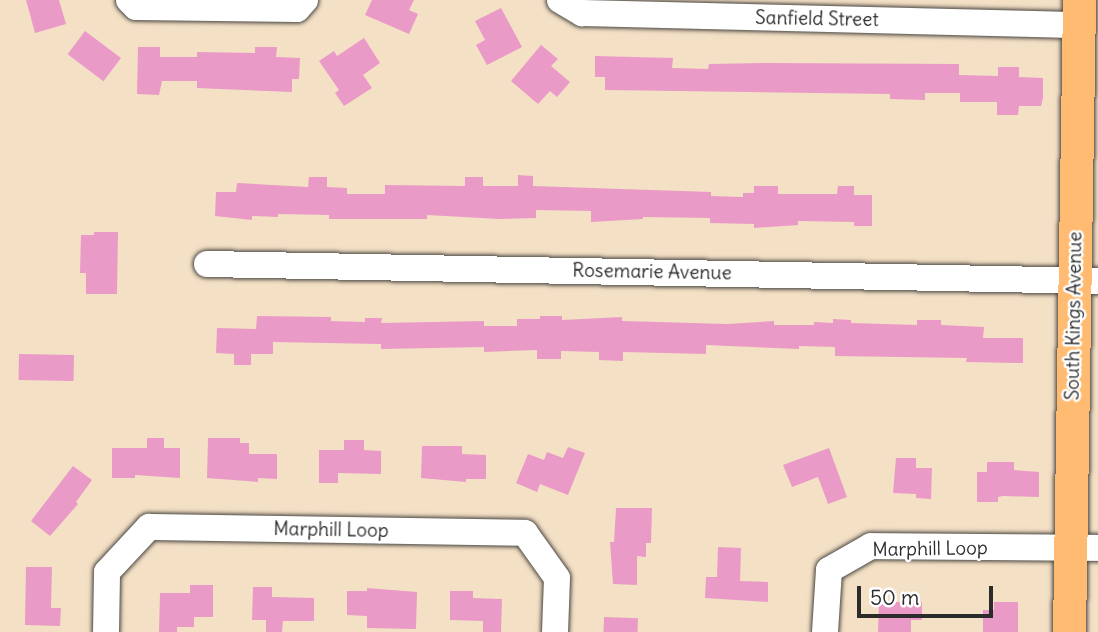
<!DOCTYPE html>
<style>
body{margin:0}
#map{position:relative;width:1098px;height:632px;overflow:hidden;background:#f4e0c5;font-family:Delius,sans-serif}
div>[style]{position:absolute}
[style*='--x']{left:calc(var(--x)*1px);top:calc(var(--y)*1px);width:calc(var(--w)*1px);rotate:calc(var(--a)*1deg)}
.building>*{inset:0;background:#ea9ac6;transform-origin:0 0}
.roads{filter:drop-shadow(0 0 2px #494642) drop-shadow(0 0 2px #494642)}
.minor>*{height:26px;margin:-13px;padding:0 13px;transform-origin:13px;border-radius:13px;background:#fff}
.major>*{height:33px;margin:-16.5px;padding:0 16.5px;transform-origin:16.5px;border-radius:16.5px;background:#ffbb71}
span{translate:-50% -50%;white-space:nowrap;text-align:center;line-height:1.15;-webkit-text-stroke:5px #fff;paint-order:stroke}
.street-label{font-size:19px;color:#2b2b2b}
.scale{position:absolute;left:857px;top:586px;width:136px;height:32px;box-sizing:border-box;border:4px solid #2b2b2b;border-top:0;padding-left:9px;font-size:21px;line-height:24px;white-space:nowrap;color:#2b2b2b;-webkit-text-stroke:5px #fff;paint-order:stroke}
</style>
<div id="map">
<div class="building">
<i style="clip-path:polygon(26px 0,59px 0,66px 24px,35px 33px)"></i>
<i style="clip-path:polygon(372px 0,414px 0,409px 10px,418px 14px,409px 34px,365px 15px)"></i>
<i style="clip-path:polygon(501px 8px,522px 47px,487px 65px,476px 45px,485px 40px,475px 21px)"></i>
<i style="left:85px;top:31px;width:45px;height:29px;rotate:37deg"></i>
<i style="clip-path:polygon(364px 38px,380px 63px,363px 75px,372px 88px,344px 106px,335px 93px,339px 90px,319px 61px,334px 51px,337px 56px)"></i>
<i style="clip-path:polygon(541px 45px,558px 59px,551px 66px,570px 82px,557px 97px,550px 91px,538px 104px,511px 81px)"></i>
<i style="clip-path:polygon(138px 47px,160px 47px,160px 57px,197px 57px,197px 52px,255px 53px,255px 47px,277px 47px,276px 57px,300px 58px,299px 79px,292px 79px,292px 92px,197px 88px,197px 81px,162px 81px,159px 95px,137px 94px)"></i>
<i style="clip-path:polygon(595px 56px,673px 58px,672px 68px,708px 69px,709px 64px,766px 63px,959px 64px,959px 75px,998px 76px,998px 67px,1019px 67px,1019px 77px,1043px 78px,1043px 98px,1041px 106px,1019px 106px,1018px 115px,997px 115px,997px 102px,960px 102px,960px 93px,925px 93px,925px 100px,890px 99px,890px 94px,605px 90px,605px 77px,595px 77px)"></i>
<i style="clip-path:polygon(518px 175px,533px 176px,533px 186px,711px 192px,711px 196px,743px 197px,743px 193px,754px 193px,754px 186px,778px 186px,778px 194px,837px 194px,838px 186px,854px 186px,854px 195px,872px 195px,872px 226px,854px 226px,854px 222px,798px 221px,798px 225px,754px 228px,754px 224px,710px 223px,710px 218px,643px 217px,643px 219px,591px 222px,591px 211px,536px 210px,536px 218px,499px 219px,427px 215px,427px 219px,329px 219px,329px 215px,278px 214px,278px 217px,252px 216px,252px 220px,215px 216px,216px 192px,236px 192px,237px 183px,308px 187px,309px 177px,327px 177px,327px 187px,347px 188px,347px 194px,385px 194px,385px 185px,465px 186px,465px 177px,483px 177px,483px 186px,518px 186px)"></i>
<i style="clip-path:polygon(94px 232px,118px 232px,117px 294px,86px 294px,86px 273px,80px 273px,81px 235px,94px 235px)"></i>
<i style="clip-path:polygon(257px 316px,331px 317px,331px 321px,365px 322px,365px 318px,382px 318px,381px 323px,484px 321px,484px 326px,517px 326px,517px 319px,540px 319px,540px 316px,562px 316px,562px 320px,622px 317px,622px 321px,727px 324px,774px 321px,774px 325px,814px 325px,814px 322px,833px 323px,833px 319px,851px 320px,851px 323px,917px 325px,917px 320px,941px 320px,941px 325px,984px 327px,983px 338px,1023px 338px,1023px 363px,966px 362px,967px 358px,835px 356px,835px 347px,799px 346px,799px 349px,706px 345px,706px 354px,623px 352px,623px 361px,599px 360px,599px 352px,561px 351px,561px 359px,537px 359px,537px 350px,484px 352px,484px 347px,381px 349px,381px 344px,273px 342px,273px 354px,251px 354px,251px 365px,234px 365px,234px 354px,216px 353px,217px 328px,256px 329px)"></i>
<i style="left:19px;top:354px;width:55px;height:26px;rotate:1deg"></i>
<i style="clip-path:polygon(147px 438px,164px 438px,164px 448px,180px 448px,180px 478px,135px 475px,135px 478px,112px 478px,112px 448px,147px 448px)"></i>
<i style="clip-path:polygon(208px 438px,240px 438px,240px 443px,249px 443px,249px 454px,277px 454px,277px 479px,258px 478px,258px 482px,207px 478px)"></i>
<i style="clip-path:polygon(344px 440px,364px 440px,364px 450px,381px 451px,381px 474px,338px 473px,338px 483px,319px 483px,319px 450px,344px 450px)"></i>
<i style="clip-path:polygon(422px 446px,462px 446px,462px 454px,486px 455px,486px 479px,466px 479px,466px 482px,421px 478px)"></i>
<i style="clip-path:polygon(568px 447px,585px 453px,568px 495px,540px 484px,537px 492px,516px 483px,528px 454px,544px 460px,547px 452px,563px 458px)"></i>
<i style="clip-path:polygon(829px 448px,847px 497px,828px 504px,818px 477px,792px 487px,783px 465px)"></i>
<i style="clip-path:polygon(896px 458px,916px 458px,916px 468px,932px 468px,931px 499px,916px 498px,916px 494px,893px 493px)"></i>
<i style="clip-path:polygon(987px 462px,1014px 462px,1014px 470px,1039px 472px,1039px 497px,1003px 496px,998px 497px,998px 502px,977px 502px,977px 472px,987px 472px)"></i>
<i style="clip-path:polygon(73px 466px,92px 480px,76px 502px,78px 504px,50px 536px,31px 521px)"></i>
<i style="clip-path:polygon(616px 508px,652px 508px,651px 543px,646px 543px,646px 557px,637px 556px,637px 585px,613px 584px,610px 542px,614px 542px)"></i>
<i style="clip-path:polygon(718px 547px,741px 548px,740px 581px,768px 582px,768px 602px,705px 598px,706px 577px,717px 577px)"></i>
<i style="clip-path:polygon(26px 567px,52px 567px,51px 608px,61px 608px,60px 626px,25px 625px)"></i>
<i style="clip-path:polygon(190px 585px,213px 585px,213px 617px,194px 617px,194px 627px,177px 627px,177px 632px,159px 632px,160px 593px,190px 593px)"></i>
<i style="clip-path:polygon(253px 587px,272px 587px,272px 597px,314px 598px,314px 621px,283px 621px,282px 632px,266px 632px,266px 620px,252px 620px)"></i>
<i style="clip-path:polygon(367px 588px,417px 592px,416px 629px,367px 628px,367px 616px,347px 615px,347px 591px,367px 591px)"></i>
<i style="clip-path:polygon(450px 591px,473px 591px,473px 598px,502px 599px,501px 632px,483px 632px,483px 621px,450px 620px)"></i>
<i style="clip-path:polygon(879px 602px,922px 602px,922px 620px,911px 620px,911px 632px,878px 632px)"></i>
<i style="clip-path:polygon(994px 602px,1018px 602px,1018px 632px,983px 632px,983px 610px,994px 610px)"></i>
<i style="left:604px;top:617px;width:34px;height:15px;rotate:2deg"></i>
</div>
<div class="roads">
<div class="minor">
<i style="--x:129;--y:0;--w:10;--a:45"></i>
<i style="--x:136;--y:7;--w:161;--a:0.7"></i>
<i style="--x:297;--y:9;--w:12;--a:-48"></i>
<i style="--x:560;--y:0;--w:26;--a:31"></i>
<i style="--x:582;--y:13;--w:497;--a:1.4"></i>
<i style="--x:207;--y:264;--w:891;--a:1.09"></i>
<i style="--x:106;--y:632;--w:60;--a:-89"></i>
<i style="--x:107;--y:572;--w:62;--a:-47"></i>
<i style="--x:149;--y:527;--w:376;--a:0.9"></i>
<i style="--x:525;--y:533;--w:55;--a:54.6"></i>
<i style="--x:557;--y:578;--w:54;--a:92.1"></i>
<i style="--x:825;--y:632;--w:62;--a:-86.3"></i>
<i style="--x:829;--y:570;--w:48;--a:-29.7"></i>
<i style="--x:871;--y:546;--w:227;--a:0.5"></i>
</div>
<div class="major">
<i style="--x:1069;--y:632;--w:632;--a:-89.09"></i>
</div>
</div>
<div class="street-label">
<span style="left:817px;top:19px;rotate:1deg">Sanfield Street</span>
<span style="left:652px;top:272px;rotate:1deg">Rosemarie Avenue</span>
<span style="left:1074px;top:316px;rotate:-89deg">South Kings Avenue</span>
<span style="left:331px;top:530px;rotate:1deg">Marphill Loop</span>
<span style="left:930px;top:549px;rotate:-1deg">Marphill Loop</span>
</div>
<div class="scale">50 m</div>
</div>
